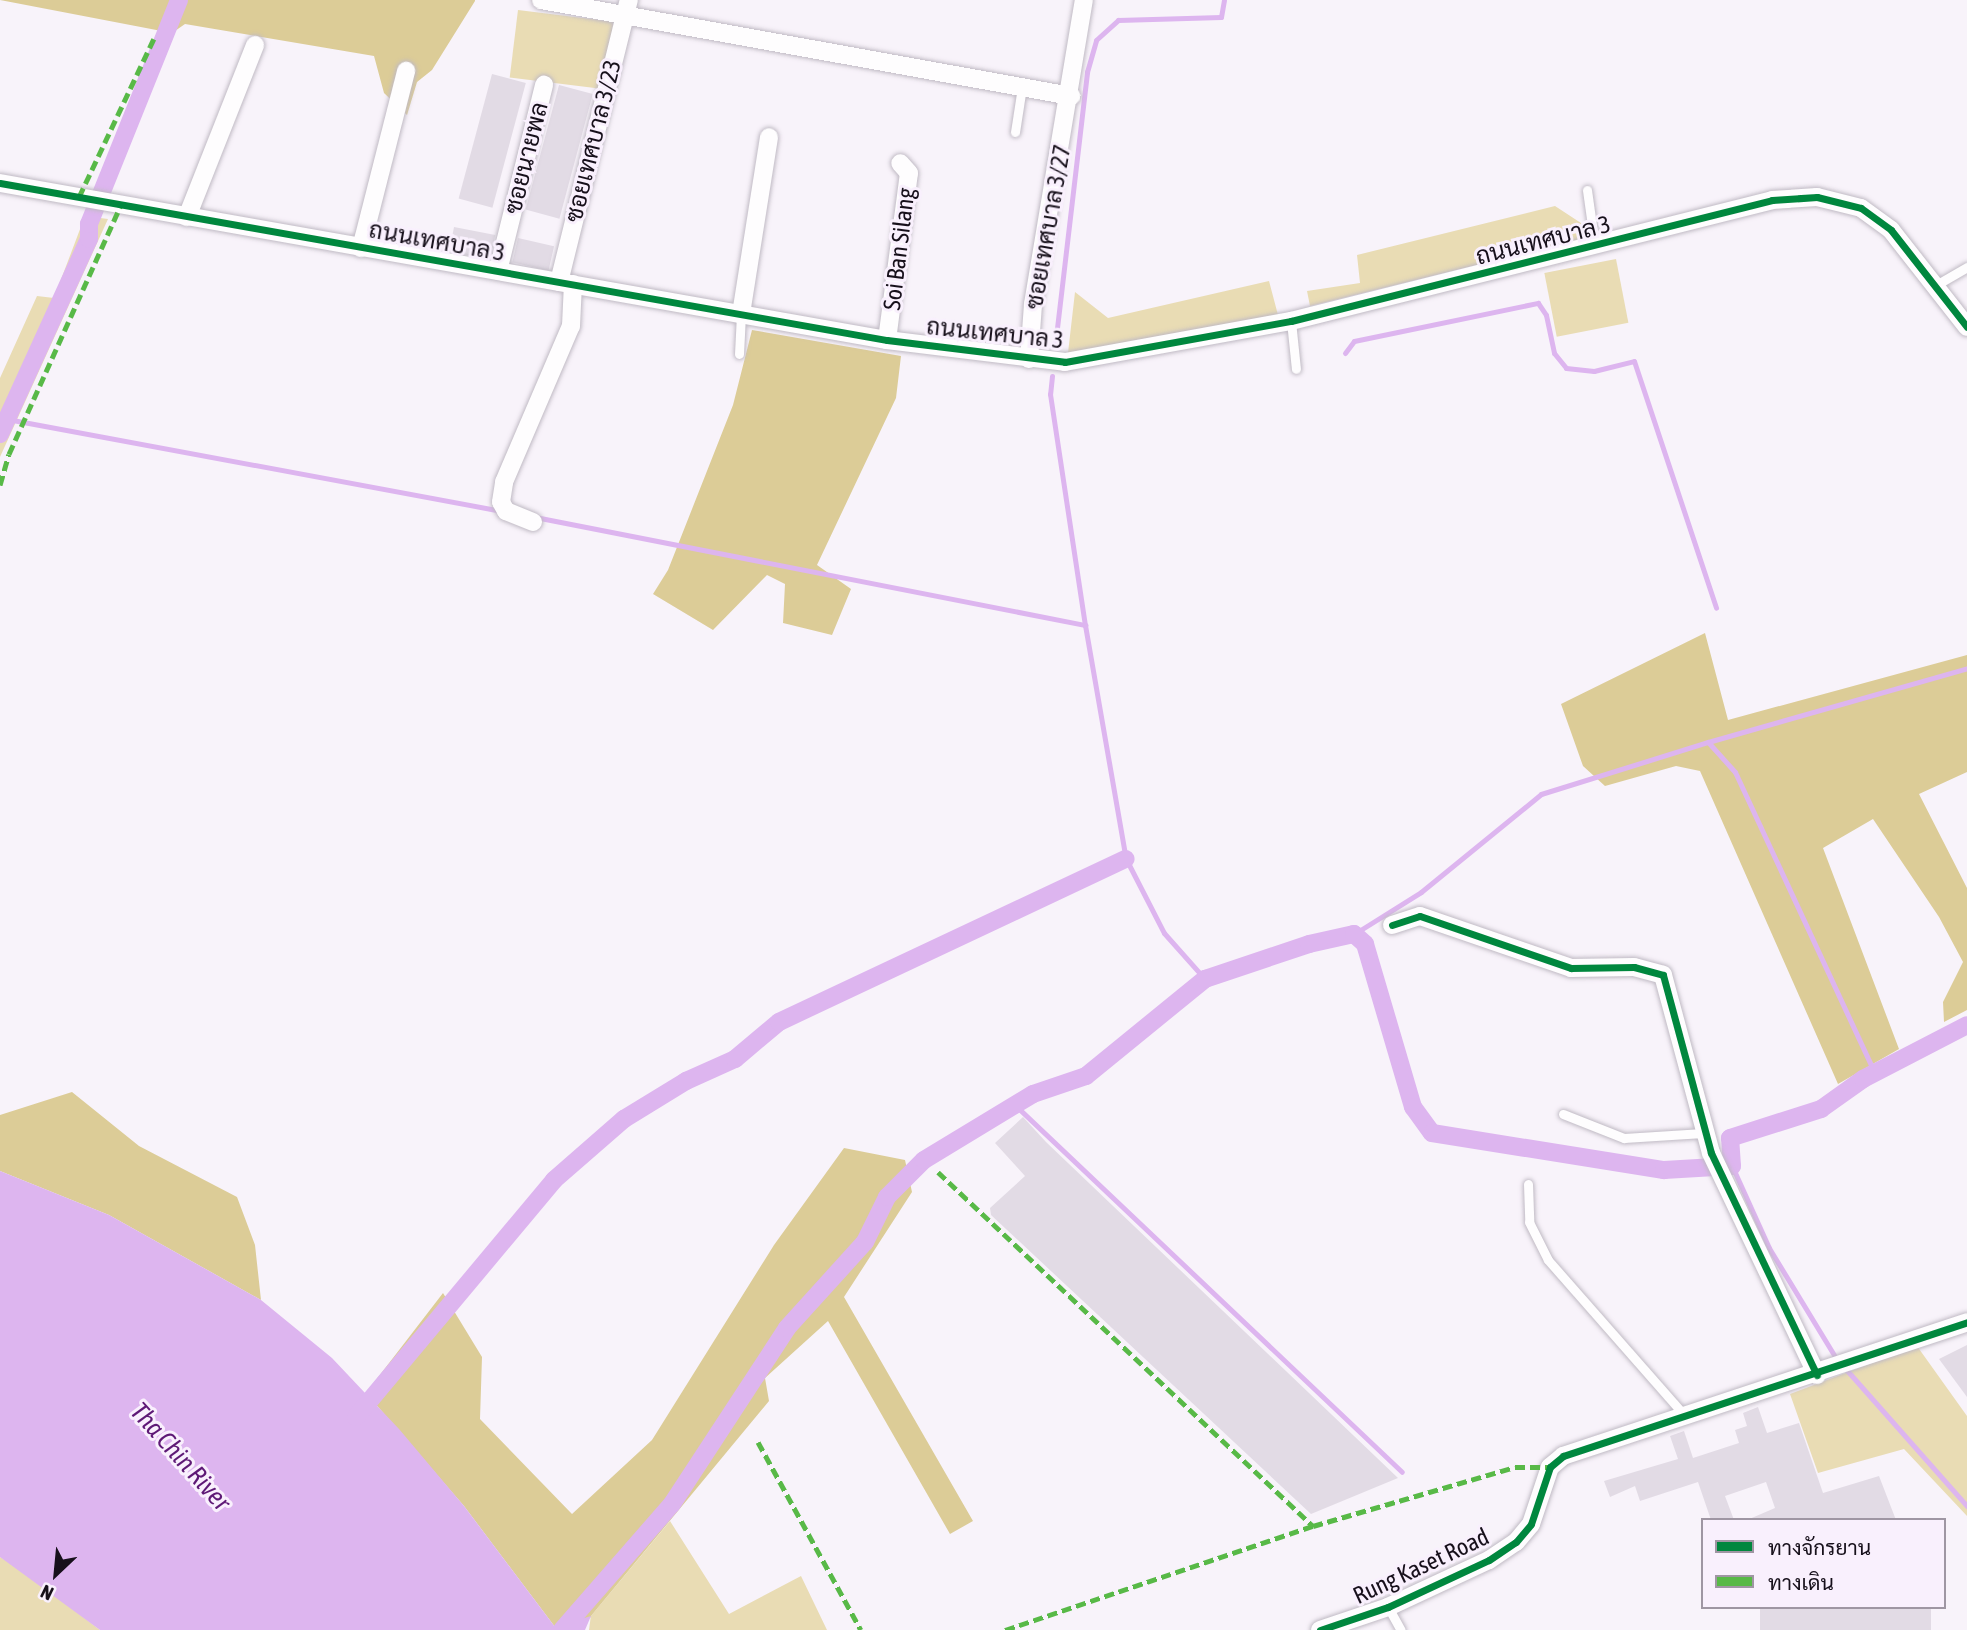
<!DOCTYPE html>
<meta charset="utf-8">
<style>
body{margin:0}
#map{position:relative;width:1967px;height:1630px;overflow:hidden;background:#f8f3fa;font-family:"Asap Condensed",Sarabun,sans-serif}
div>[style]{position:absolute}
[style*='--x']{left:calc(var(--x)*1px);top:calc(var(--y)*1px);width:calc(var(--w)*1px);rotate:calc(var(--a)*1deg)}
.green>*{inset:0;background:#e9dcb4;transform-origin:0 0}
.forest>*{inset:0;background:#dccc97}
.water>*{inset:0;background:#ddb5ef}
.stream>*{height:5px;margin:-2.5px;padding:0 2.5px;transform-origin:2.5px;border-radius:2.5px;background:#ddb5ef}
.canal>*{height:18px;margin:-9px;padding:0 9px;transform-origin:9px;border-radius:9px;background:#ddb5ef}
.building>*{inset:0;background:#e2dbe5;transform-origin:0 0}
.roads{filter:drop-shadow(0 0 2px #c0bac4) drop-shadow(0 0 2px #c0bac4)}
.lane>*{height:9px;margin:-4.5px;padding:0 4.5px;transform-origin:4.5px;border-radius:4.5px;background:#fefdfe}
.street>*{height:18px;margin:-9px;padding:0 9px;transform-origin:9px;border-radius:9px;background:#fefdfe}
.quiet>*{height:5px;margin-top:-2.5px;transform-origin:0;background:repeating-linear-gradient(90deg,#58b947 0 10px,transparent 0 15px)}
.cycleway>*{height:7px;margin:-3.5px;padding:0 3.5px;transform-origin:3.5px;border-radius:3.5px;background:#00873e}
span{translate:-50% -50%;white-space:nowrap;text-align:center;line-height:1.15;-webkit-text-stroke:6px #f9f0fd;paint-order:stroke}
.street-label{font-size:24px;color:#17101b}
.water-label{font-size:26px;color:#5e1976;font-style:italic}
.legend{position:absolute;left:1701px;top:1518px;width:245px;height:91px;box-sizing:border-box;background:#f9f0fd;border:2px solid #9f96a3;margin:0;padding:9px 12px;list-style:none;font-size:21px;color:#17101b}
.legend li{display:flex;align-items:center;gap:14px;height:35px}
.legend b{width:35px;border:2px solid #9f96a3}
.north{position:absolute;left:21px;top:1539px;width:70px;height:70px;-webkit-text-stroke:5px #f9f0fd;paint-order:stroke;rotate:206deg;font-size:19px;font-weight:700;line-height:28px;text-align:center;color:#17101b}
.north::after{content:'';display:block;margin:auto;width:24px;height:32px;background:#17101b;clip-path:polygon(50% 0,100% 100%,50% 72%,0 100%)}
</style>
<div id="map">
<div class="green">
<i style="left:518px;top:10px;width:96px;height:68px;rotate:7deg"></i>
<i style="clip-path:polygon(1555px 206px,1584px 225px,1582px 239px,1310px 306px,1307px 291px,1360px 283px,1357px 255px)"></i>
<i style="clip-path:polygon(85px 216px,108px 219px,0 457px,0 378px,37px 296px,54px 298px)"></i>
<i style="left:1616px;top:259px;width:65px;height:73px;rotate:79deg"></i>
<i style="clip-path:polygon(1269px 281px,1278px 315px,1068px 353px,1075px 292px,1108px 318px)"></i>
<i style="clip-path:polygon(1917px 1346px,1967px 1416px,1967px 1516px,1904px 1449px,1818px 1473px,1790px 1394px)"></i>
<i style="clip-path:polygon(670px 1521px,729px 1614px,801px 1576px,827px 1630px,589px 1630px,591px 1616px)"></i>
<i style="clip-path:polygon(0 1557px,19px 1568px,100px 1630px,0 1630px)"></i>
</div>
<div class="forest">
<i style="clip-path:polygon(0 0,475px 0,475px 1px,432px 70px,417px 82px,407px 115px,384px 93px,374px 56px,185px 24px,172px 33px)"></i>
<i style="clip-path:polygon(752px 330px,901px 356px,896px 398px,817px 565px,851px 589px,832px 635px,783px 623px,785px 584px,767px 575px,713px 630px,653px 594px,668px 570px,733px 405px)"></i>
<i style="clip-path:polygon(1705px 633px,1728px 720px,1967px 655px,1967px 772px,1919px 794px,1967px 888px,1967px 1010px,1944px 1022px,1943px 1002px,1963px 962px,1939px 917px,1873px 819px,1823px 848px,1899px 1049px,1838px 1084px,1700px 771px,1676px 766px,1605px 786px,1583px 766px,1561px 704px)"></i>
<i style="clip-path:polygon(72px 1092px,139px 1146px,237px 1197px,255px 1245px,261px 1300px,109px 1215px,0 1171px,0 1115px)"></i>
<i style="clip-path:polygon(844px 1148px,905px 1160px,912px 1192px,844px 1297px,973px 1521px,950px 1534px,828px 1321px,765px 1378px,769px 1401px,591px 1616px,589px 1630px,591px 1617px,555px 1627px,464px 1506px,366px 1393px,443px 1293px,482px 1357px,480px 1419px,572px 1514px,652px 1440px,774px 1245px)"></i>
</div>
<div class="water">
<i style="clip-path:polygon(0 1171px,109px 1215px,261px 1300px,332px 1358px,399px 1429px,464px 1506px,555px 1627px,591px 1616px,585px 1630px,100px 1630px,0 1557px)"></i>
</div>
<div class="stream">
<i style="--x:1055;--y:345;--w:275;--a:-83.3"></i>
<i style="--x:1087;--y:72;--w:33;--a:-74"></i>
<i style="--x:1096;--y:40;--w:30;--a:-42"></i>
<i style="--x:1118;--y:20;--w:103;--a:-1.7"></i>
<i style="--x:1221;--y:17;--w:17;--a:-80"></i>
<i style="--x:1345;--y:353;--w:15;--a:-53"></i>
<i style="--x:1354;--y:341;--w:188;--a:-11.7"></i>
<i style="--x:1538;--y:303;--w:14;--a:56"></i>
<i style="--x:1546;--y:315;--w:39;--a:78"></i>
<i style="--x:1554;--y:353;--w:19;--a:51"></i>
<i style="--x:1566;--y:368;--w:28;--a:6"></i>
<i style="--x:1594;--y:371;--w:41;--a:-14"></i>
<i style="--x:1634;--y:361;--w:260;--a:71.6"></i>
<i style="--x:1052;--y:376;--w:18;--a:96"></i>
<i style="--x:1050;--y:394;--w:234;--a:81.4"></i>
<i style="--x:1085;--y:625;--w:238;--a:80.1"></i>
<i style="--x:1126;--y:859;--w:83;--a:62.8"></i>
<i style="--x:1164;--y:933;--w:62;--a:48.3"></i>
<i style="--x:7;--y:419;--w:503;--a:10.53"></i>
<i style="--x:535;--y:517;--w:561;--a:11.11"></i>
<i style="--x:1708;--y:742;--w:269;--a:-15.9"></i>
<i style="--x:1354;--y:934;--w:79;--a:-32.1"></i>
<i style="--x:1421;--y:892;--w:155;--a:-39.2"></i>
<i style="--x:1541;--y:794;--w:175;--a:-17.3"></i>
<i style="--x:1708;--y:742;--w:40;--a:48"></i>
<i style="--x:1735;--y:772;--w:332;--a:65.1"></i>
<i style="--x:1015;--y:1105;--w:533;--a:43.48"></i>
<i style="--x:1732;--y:1166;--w:90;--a:65.7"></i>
<i style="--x:1769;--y:1248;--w:131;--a:58.7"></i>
<i style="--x:1844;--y:1367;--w:186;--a:48.5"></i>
</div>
<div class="canal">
<i style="--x:0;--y:434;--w:214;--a:-65.5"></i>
<i style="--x:89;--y:239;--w:15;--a:-90"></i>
<i style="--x:89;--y:224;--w:241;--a:-68.1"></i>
<i style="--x:356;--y:1417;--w:309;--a:-50.1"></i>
<i style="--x:554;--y:1180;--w:93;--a:-41.1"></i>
<i style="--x:624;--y:1119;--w:73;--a:-31.5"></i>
<i style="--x:686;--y:1081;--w:54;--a:-24.2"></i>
<i style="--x:735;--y:1059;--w:57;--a:-40.1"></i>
<i style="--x:779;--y:1022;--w:383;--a:-25.2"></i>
<i style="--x:562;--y:1630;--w:167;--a:-48.9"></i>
<i style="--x:672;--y:1504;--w:210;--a:-56.8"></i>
<i style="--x:787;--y:1328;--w:116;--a:-47.8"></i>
<i style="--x:865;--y:1242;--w:50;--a:-63.9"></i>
<i style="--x:887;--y:1197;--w:52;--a:-45"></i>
<i style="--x:924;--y:1160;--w:127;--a:-31.2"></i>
<i style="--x:1033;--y:1094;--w:56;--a:-18.8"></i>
<i style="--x:1086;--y:1076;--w:154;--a:-39.2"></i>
<i style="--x:1205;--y:979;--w:110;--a:-18.6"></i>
<i style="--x:1309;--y:944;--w:46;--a:-12.5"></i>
<i style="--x:1354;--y:934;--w:15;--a:42"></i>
<i style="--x:1365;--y:944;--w:170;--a:73.6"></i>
<i style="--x:1413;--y:1107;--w:32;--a:54"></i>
<i style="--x:1432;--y:1133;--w:235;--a:9.1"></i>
<i style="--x:1664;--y:1170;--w:68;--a:-3.4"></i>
<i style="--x:1732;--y:1166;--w:28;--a:-94"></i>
<i style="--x:1730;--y:1138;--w:96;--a:-17.7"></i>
<i style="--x:1821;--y:1109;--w:52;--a:-35.5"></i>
<i style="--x:1863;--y:1079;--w:117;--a:-27.4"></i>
</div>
<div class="building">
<i style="left:492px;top:74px;width:35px;height:129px;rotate:15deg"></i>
<i style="left:559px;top:85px;width:35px;height:129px;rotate:15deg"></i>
<i style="left:454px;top:227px;width:42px;height:25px;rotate:11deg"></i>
<i style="left:518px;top:238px;width:37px;height:25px;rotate:13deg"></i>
<i style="clip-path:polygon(1023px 1117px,1046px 1142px,1398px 1478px,1311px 1514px,991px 1215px,990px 1208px,1025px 1176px,995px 1143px)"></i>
<i style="clip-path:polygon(1967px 1345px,1967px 1397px,1939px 1359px)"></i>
<i style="clip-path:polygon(1758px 1407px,1767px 1433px,1799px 1423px,1823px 1493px,1879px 1476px,1896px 1520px,1747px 1520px,1775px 1508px,1766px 1482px,1725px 1496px,1734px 1520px,1711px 1520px,1698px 1482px,1640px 1501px,1635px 1486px,1610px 1497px,1604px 1481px,1678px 1459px,1670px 1436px,1684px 1431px,1693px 1458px,1739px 1443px,1735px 1430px,1747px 1426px,1743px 1413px)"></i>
<i style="left:1760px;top:1607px;width:171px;height:25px"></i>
</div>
<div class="roads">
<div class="lane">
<i style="--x:1015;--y:132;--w:46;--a:-81.2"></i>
<i style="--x:1587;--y:190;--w:58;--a:82"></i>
<i style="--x:1936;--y:285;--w:36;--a:-30"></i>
<i style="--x:1291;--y:321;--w:48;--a:84.1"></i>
<i style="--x:739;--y:354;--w:40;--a:-87.1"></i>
<i style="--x:1563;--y:1114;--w:66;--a:21.5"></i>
<i style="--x:1624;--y:1138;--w:79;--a:-3.6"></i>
<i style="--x:1528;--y:1184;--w:38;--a:88"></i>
<i style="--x:1529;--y:1222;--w:42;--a:63.4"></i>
<i style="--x:1548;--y:1260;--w:209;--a:48.7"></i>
<i style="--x:1388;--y:1607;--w:26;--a:61"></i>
</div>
<div class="street">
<i style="--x:541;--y:0;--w:539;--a:10.27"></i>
<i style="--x:0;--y:183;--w:901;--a:10.04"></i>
<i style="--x:887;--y:340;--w:179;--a:7"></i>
<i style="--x:1065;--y:362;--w:230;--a:-10.3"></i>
<i style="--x:1291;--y:321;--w:496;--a:-14.1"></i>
<i style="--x:1772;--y:200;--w:45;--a:-3.8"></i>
<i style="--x:1817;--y:197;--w:45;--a:14"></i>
<i style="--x:1861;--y:208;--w:37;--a:36"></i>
<i style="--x:1891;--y:230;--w:123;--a:51.9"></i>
<i style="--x:187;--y:217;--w:185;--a:-68.4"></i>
<i style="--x:361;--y:248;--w:183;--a:-75.7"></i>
<i style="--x:498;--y:271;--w:192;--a:-76.1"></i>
<i style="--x:559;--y:282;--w:291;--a:-76.1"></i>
<i style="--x:741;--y:314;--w:179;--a:-81"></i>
<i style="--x:887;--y:340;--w:168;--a:-82.5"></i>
<i style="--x:909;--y:173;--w:13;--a:-132"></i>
<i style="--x:1029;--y:359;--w:55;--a:-85.8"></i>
<i style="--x:1033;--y:304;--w:308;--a:-80.5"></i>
<i style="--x:533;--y:522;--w:29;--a:-158"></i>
<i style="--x:506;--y:511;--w:10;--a:-119"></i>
<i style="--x:501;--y:502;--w:20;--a:-81"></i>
<i style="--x:504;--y:482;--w:170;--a:-66.8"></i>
<i style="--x:571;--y:326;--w:42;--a:-87.3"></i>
<i style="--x:1392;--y:925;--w:29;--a:-18"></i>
<i style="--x:1420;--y:916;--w:160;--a:19"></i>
<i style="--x:1571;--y:968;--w:63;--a:-0.9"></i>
<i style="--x:1634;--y:967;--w:30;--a:15"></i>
<i style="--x:1663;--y:975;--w:184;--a:74.9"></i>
<i style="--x:1711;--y:1153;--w:246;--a:64.5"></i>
<i style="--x:1320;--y:1630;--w:72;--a:-18.7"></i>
<i style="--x:1388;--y:1607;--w:111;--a:-25"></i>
<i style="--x:1489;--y:1560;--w:32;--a:-34"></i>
<i style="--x:1516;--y:1542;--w:23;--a:-50"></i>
<i style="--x:1531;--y:1524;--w:60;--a:-71.6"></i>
<i style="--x:1550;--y:1467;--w:17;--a:-40"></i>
<i style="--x:1563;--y:1456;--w:426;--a:-18.3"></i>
</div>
</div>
<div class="quiet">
<i style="--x:79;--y:197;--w:176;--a:-64.7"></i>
<i style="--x:0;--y:485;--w:32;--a:-74"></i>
<i style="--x:9;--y:454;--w:273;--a:-65.8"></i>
<i style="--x:938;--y:1172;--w:516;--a:43.35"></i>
<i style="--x:758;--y:1442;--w:214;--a:61.3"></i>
<i style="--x:1005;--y:1630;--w:325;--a:-18.7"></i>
<i style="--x:1313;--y:1526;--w:210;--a:-16.3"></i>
<i style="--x:1515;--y:1467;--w:35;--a:0"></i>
</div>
<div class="cycleway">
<i style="--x:0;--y:183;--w:901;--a:10.04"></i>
<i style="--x:887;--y:340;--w:179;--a:7"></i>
<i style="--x:1065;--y:362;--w:230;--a:-10.3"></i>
<i style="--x:1291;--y:321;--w:496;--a:-14.1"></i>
<i style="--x:1772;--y:200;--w:45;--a:-3.8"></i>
<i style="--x:1817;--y:197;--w:45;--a:14"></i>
<i style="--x:1861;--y:208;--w:37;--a:36"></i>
<i style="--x:1891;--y:230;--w:123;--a:51.9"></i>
<i style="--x:1392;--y:925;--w:29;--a:-18"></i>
<i style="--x:1420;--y:916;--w:160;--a:19"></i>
<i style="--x:1571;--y:968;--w:63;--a:-0.9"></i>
<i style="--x:1634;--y:967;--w:30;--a:15"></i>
<i style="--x:1663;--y:975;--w:184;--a:74.9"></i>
<i style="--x:1711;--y:1153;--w:246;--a:64.5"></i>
<i style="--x:1320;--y:1630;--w:72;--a:-18.7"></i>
<i style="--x:1388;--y:1607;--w:111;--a:-25"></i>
<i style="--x:1489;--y:1560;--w:32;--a:-34"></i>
<i style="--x:1516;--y:1542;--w:23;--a:-50"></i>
<i style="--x:1531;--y:1524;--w:60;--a:-71.6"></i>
<i style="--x:1550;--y:1467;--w:17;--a:-40"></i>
<i style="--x:1563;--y:1456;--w:426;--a:-18.3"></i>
</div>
<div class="street-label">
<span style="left:593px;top:141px;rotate:-76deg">ซอยเทศบาล 3/23</span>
<span style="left:526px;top:158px;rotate:-76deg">ซอยนายพล</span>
<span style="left:1048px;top:227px;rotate:-80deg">ซอยเทศบาล 3/27</span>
<span style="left:1543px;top:240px;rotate:-14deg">ถนนเทศบาล 3</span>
<span style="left:437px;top:241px;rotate:10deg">ถนนเทศบาล 3</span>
<span style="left:899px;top:249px;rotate:-83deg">Soi Ban Silang</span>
<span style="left:995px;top:333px;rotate:6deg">ถนนเทศบาล 3</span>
<span style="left:1421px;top:1566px;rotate:-25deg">Rung Kaset Road</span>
</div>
<div class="water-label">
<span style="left:180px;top:1457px;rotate:48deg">Tha Chin River</span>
</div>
<ul class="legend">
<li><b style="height:9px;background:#00873e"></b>ทางจักรยาน</li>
<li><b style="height:9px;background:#58b947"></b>ทางเดิน</li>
</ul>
<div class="north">N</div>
</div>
